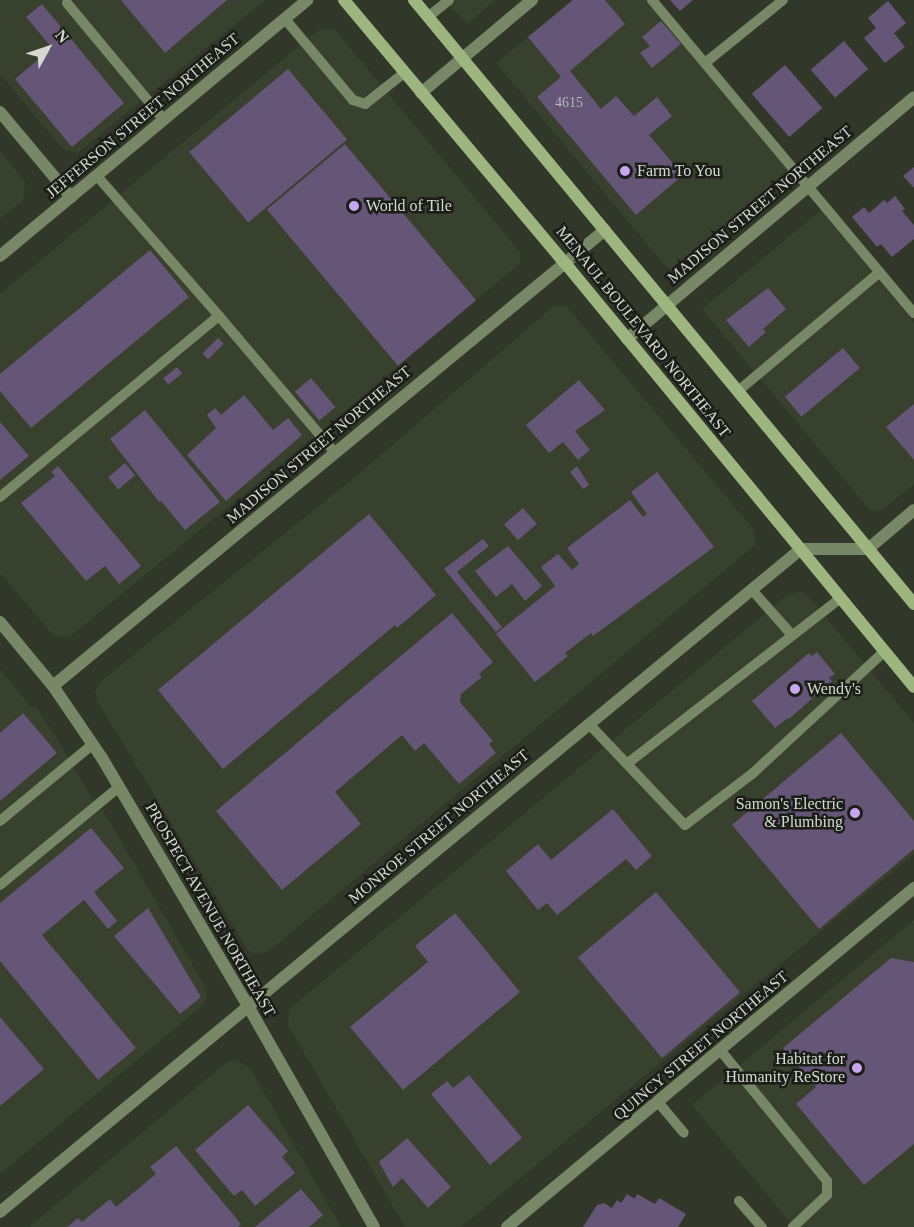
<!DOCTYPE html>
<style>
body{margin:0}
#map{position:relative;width:914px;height:1227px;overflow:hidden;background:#31382a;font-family:Georgia,serif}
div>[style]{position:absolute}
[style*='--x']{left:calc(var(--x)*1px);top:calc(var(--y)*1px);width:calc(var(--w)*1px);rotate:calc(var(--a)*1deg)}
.built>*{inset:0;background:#38412d}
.building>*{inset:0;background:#655577;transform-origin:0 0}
.lane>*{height:10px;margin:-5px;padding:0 5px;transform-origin:5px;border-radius:5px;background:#788866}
.street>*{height:12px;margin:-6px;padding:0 6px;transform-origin:6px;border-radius:6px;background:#788866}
.secondary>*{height:12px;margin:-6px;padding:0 6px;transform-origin:6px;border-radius:6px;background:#9db680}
.dots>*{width:16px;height:16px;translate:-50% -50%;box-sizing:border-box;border:3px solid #1b1e18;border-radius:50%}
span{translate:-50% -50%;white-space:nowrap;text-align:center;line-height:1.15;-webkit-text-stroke:5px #1b1e18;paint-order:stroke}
.number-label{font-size:14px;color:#b9b8ba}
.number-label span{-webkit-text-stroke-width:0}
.street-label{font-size:16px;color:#d5d9d1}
.poi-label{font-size:16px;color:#d5d9d1}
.left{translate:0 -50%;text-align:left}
.right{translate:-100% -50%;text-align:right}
.north{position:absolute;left:18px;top:18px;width:60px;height:60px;-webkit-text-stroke:4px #1b1e18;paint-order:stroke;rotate:50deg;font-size:16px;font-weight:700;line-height:24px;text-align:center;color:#d5d9d1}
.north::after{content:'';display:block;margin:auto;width:21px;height:27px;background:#d5d9d1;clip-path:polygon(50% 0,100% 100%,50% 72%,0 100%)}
</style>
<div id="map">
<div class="built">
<i style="clip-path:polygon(0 0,265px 0,79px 152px,68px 151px,61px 147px,0 74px)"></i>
<i style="clip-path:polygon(445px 0,495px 0,467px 24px)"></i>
<i style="clip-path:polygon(572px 0,646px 0,789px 172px,672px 269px,667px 268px,498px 65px,498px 62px)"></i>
<i style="clip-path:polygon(328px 28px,336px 31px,520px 252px,520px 263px,322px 430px,68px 638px,53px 635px,0 573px,0 294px,316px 32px)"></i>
<i style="clip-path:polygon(0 151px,25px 182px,23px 200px,0 219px)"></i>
<i style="clip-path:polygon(821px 210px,914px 323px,914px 484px,883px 509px,877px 511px,870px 510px,702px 309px)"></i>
<i style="clip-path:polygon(561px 305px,567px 307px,754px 530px,756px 544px,270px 950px,257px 955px,248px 950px,98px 702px,95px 691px,101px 681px,359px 474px,554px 306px)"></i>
<i style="clip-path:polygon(800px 591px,808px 596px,914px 723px,914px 854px,461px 1227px,405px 1227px,288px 1025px,289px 1012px,294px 1005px,785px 597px)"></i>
<i style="clip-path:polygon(0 669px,31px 707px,36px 707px,57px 738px,99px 811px,103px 810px,203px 983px,207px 995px,203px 1005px,0 1174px)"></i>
<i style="clip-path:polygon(914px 920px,914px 1227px,794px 1227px,692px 1105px)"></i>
<i style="clip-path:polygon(236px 1060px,250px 1068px,341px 1227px,29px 1227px,227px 1062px)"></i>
</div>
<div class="building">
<i style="clip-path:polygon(121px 0,227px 0,165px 53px)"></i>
<i style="clip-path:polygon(573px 0,605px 0,625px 24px,570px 71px,601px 109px,616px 96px,634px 116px,657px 97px,672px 116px,649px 135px,683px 175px,636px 215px,537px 97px,561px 77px,528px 37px)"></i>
<i style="clip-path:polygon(670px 0,693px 0,680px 11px)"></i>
<i style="clip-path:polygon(888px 1px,906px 23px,894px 33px,905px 47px,885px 63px,864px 38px,876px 28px,868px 18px)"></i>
<i style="clip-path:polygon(42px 4px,124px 103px,72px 147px,15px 79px,52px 48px,26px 17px)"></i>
<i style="clip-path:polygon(661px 21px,681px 44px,652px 68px,640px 53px,650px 46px,642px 37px)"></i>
<i style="left:844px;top:41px;width:37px;height:44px;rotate:49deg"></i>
<i style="left:785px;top:65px;width:57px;height:44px;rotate:49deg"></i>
<i style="left:288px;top:69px;width:92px;height:129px;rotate:50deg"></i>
<i style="left:345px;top:144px;width:204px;height:102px;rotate:50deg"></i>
<i style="clip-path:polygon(914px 167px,914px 188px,903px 176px)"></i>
<i style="clip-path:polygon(895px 196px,905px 209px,902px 211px,914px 225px,914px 239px,892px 257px,881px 244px,877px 247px,852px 217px,864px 207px,869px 213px,884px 200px,887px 203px)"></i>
<i style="clip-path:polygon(150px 250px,189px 297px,31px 428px,0 391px,0 374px)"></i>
<i style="clip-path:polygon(768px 288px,786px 309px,763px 329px,766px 332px,749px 347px,726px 320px)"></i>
<i style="left:218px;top:338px;width:8px;height:22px;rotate:45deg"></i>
<i style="left:843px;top:348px;width:26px;height:76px;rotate:50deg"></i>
<i style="left:177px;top:367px;width:8px;height:18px;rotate:50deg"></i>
<i style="left:311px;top:378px;width:38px;height:21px;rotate:50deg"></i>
<i style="clip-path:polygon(579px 380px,605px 410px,575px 431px,590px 450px,578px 460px,563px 442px,549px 453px,526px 425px)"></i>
<i style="clip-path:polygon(244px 395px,273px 430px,288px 418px,302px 435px,226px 501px,187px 455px,216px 428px,207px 415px,215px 408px,221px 415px)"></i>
<i style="clip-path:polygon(914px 404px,914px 460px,886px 427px)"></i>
<i style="clip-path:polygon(145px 410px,220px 502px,185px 530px,161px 501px,159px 502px,110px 439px)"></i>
<i style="clip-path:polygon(0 422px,29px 456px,0 480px)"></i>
<i style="left:125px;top:463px;width:16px;height:22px;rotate:50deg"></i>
<i style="clip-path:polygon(58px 466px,141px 566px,119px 584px,105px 566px,86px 581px,21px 503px,55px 476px,51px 472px)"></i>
<i style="clip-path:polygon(577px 466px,589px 485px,583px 489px,570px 472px)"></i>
<i style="clip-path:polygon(657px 472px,714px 547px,593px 636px,591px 633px,565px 653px,568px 656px,535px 682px,496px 634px,555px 586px,541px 567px,558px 554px,572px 570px,579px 564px,567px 548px,630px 500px,643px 517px,647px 514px,631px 492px)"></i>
<i style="left:523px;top:508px;width:21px;height:25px;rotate:49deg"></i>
<i style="clip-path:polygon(369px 514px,436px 595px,397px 628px,395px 625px,223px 769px,158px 690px)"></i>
<i style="clip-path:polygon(483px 539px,489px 546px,457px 572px,502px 627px,496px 632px,444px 569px)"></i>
<i style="clip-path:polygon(508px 546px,542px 586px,525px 601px,512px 584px,496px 597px,475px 571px)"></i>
<i style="clip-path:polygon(452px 613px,493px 662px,479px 674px,482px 677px,461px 694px,460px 702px,493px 741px,489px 744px,496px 753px,459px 784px,424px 743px,415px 751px,402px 735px,335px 792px,361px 824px,282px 890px,216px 811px)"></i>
<i style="clip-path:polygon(817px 652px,835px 674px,829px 678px,832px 681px,789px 719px,788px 718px,775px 728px,752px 701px,809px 653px,812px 656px)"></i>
<i style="clip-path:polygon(23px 713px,57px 753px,0 801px,0 733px)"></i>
<i style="clip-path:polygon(841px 733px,914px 821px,914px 849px,819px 929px,732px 825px)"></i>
<i style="clip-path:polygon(613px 809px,652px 856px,636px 870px,626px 859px,557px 915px,547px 903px,538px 910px,506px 871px,538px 844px,551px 860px)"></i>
<i style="clip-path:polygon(91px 828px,124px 868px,94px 892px,117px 921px,108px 929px,84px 900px,42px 935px,136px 1048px,98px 1080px,0 961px,0 903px)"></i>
<i style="left:656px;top:892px;width:131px;height:102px;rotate:50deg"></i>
<i style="clip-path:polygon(148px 908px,201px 997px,180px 1014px,114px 936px)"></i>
<i style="clip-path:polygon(455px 913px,520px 992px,403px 1090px,350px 1027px,428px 962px,415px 946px)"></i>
<i style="clip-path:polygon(891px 958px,914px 962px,914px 1144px,864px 1185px,796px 1104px,816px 1087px,783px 1048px)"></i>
<i style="clip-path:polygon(0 1017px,44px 1069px,0 1106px)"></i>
<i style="clip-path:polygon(469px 1075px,522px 1138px,490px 1165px,431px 1094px,447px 1081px,453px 1088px)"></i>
<i style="clip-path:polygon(248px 1105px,288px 1151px,282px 1157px,295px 1173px,255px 1206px,242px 1190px,234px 1196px,195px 1150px)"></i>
<i style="clip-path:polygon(407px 1138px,451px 1187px,428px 1208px,402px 1178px,393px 1187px,379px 1162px)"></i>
<i style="clip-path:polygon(176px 1146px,241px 1224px,238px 1227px,67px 1227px,78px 1218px,82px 1222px,110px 1199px,116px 1207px,156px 1174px,150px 1167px)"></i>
<i style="clip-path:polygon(301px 1189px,323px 1215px,309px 1227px,255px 1227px)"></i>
<i style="clip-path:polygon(627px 1194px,635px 1199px,637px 1194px,655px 1204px,659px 1198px,686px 1214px,678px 1227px,583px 1227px,597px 1205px,604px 1203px,612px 1208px,617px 1200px,621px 1203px)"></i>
</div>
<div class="lane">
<i style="--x:652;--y:0;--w:408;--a:50.1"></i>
<i style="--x:67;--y:3;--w:152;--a:50.3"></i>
<i style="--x:428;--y:17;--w:27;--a:-39"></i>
<i style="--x:285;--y:19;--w:106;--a:50"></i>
<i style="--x:353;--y:100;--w:13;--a:18"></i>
<i style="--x:365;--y:104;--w:50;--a:-38.5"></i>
<i style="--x:705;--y:63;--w:100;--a:-38.9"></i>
<i style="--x:97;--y:176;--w:186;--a:48.9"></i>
<i style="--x:738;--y:391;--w:185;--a:-40"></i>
<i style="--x:0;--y:497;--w:284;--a:-39.6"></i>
<i style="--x:219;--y:316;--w:180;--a:49.7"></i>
<i style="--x:752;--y:590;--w:60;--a:48.4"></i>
<i style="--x:589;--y:724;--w:139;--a:46.5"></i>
<i style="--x:685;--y:825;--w:84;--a:-37.3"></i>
<i style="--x:752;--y:774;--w:181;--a:-42.8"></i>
<i style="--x:628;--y:763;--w:269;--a:-37.8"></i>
<i style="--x:0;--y:821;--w:121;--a:-39.6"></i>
<i style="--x:0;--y:885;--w:154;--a:-39.5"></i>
<i style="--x:721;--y:1051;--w:168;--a:50.8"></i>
<i style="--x:827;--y:1181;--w:14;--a:90"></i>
<i style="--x:827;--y:1195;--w:47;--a:136.7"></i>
<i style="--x:658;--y:1102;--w:40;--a:50"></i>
<i style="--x:739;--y:1201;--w:35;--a:49"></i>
</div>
<div class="street">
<i style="--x:421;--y:93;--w:145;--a:-40"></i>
<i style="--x:0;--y:112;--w:111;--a:50.1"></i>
<i style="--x:0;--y:256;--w:400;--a:-39.8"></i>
<i style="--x:627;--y:339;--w:375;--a:-40.1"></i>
<i style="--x:0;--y:622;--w:83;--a:50.4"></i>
<i style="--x:53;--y:686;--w:87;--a:55.8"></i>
<i style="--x:102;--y:758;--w:288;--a:59.5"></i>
<i style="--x:248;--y:1006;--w:254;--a:60.3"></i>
<i style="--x:53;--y:686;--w:716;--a:-39.56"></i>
<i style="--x:0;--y:1212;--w:1040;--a:-39.62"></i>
<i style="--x:801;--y:549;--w:67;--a:0"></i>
<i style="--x:868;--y:549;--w:60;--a:-40.3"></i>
<i style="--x:507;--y:1227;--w:530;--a:-39.79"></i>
</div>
<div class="secondary">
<i style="--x:344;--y:0;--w:344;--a:50"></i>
<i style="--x:565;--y:263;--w:549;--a:50.54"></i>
<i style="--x:414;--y:0;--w:784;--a:50.38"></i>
</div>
<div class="dots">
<i style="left:625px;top:171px;background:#c8a6ef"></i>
<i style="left:354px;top:206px;background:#c8a6ef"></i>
<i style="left:795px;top:689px;background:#c8a6ef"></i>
<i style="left:855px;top:813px;background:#c8a6ef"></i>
<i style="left:857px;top:1068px;background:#c8a6ef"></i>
</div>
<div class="number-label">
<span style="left:569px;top:103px">4615</span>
</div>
<div class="street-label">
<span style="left:143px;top:116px;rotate:-40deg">JEFFERSON STREET NORTHEAST</span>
<span style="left:760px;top:205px;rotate:-40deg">MADISON STREET NORTHEAST</span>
<span style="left:643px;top:332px;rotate:51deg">MENAUL BOULEVARD NORTHEAST</span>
<span style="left:319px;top:445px;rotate:-40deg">MADISON STREET NORTHEAST</span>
<span style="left:439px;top:827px;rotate:-40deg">MONROE STREET NORTHEAST</span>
<span style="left:210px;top:910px;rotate:60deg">PROSPECT AVENUE NORTHEAST</span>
<span style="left:701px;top:1046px;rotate:-40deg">QUINCY STREET NORTHEAST</span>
</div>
<div class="poi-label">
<span class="left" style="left:637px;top:171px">Farm To You</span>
<span class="left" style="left:366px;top:206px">World of Tile</span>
<span class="left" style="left:807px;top:689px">Wendy's</span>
<span class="right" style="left:843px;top:813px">Samon's Electric<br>&amp; Plumbing</span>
<span class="right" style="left:845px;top:1068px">Habitat for<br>Humanity ReStore</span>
</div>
<div class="north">N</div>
</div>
